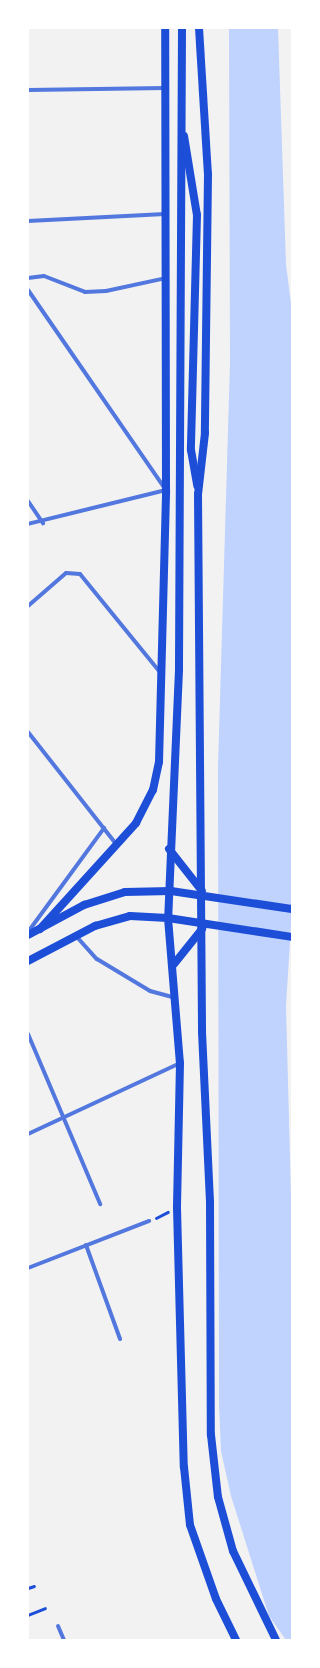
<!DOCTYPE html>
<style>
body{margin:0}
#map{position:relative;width:320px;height:1668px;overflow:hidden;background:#f2f2f2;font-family:Figtree,sans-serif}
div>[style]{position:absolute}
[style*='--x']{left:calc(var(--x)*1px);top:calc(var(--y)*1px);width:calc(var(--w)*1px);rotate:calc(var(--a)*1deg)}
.water>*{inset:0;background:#bfd3fe}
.path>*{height:2.5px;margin:-1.25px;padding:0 1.25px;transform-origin:1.25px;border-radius:1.25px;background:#1d4ed8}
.minor>*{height:4px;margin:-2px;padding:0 2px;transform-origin:2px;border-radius:2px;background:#5277de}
.secondary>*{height:8px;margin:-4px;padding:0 4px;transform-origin:4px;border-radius:4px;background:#1d4ed8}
span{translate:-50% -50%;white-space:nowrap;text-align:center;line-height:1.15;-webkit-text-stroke:4px #fff;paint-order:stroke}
.frame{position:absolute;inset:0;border:29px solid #fff;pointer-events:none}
</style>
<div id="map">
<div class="water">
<i style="clip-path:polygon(229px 28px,278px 28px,286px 264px,292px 312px,292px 910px,286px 1006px,292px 1234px,292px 1640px,286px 1640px,269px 1616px,231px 1496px,221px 1451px,219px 1404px,218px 767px,230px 363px)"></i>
</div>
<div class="path">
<i style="--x:156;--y:1218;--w:13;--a:-27"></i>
<i style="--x:28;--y:1588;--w:6;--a:-18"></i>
<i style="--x:28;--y:1615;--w:18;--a:-22"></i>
</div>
<div class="minor">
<i style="--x:28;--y:90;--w:137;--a:-0.8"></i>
<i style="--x:28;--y:221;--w:137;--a:-2.9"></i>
<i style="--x:28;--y:278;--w:16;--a:-7"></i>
<i style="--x:44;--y:276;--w:44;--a:21.3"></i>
<i style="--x:85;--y:292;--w:21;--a:-3"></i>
<i style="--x:106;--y:291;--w:61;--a:-12.2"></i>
<i style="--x:28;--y:290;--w:243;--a:55.4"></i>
<i style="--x:166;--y:490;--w:142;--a:166.2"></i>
<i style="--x:28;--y:501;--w:27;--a:56"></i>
<i style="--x:28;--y:606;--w:50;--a:-41"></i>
<i style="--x:66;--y:573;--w:14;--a:4"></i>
<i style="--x:80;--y:574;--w:127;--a:50.8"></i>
<i style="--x:28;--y:732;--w:144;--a:51.8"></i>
<i style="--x:28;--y:932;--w:129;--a:-53.8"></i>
<i style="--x:76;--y:936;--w:31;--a:48"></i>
<i style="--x:97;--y:959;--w:62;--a:31.1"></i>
<i style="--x:150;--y:991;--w:24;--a:15"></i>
<i style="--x:28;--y:1034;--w:185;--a:67"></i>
<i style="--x:28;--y:1134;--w:168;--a:-25"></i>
<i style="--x:86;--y:1245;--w:100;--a:70.1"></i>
<i style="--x:28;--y:1268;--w:130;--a:-21.2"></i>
<i style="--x:58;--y:1626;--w:15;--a:67"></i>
</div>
<div class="secondary">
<i style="--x:182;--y:28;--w:642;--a:90.27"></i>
<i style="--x:179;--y:670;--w:248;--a:92.5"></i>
<i style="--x:168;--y:918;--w:145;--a:85.3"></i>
<i style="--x:180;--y:1063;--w:145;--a:91.2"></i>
<i style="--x:177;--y:1208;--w:259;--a:88.5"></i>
<i style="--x:184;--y:1467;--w:58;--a:84.1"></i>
<i style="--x:190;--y:1525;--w:78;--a:70.6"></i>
<i style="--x:216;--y:1599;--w:46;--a:64"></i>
<i style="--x:199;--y:28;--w:146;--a:86.5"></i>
<i style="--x:208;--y:174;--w:259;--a:90.7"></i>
<i style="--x:205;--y:433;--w:61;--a:96.5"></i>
<i style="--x:198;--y:494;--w:538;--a:89.57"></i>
<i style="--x:202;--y:1032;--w:170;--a:87.3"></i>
<i style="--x:210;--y:1202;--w:233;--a:89.8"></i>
<i style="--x:211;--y:1435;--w:62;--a:83.6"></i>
<i style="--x:218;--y:1497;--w:56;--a:74.5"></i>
<i style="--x:233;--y:1551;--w:99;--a:64.2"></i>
<i style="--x:184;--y:136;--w:80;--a:80.7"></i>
<i style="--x:197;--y:215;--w:235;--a:91.5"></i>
<i style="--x:191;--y:450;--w:36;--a:80"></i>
<i style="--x:169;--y:849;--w:53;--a:51.8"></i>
<i style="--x:40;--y:929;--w:143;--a:-47.8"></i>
<i style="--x:136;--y:823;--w:37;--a:-63"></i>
<i style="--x:153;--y:790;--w:29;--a:-78"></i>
<i style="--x:159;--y:762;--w:272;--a:-88.5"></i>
<i style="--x:166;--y:490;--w:462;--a:-90.1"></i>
<i style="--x:28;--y:935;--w:64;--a:-28.2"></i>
<i style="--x:84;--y:905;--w:43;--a:-17.6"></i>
<i style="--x:125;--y:892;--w:46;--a:-1.2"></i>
<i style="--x:171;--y:891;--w:122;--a:8.5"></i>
<i style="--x:28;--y:961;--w:76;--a:-27.6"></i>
<i style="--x:95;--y:926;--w:36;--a:-16"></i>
<i style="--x:130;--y:916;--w:38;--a:3"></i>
<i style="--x:168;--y:918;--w:125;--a:8.7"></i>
<i style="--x:174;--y:964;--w:45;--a:-51.3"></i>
</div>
<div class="frame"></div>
</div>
